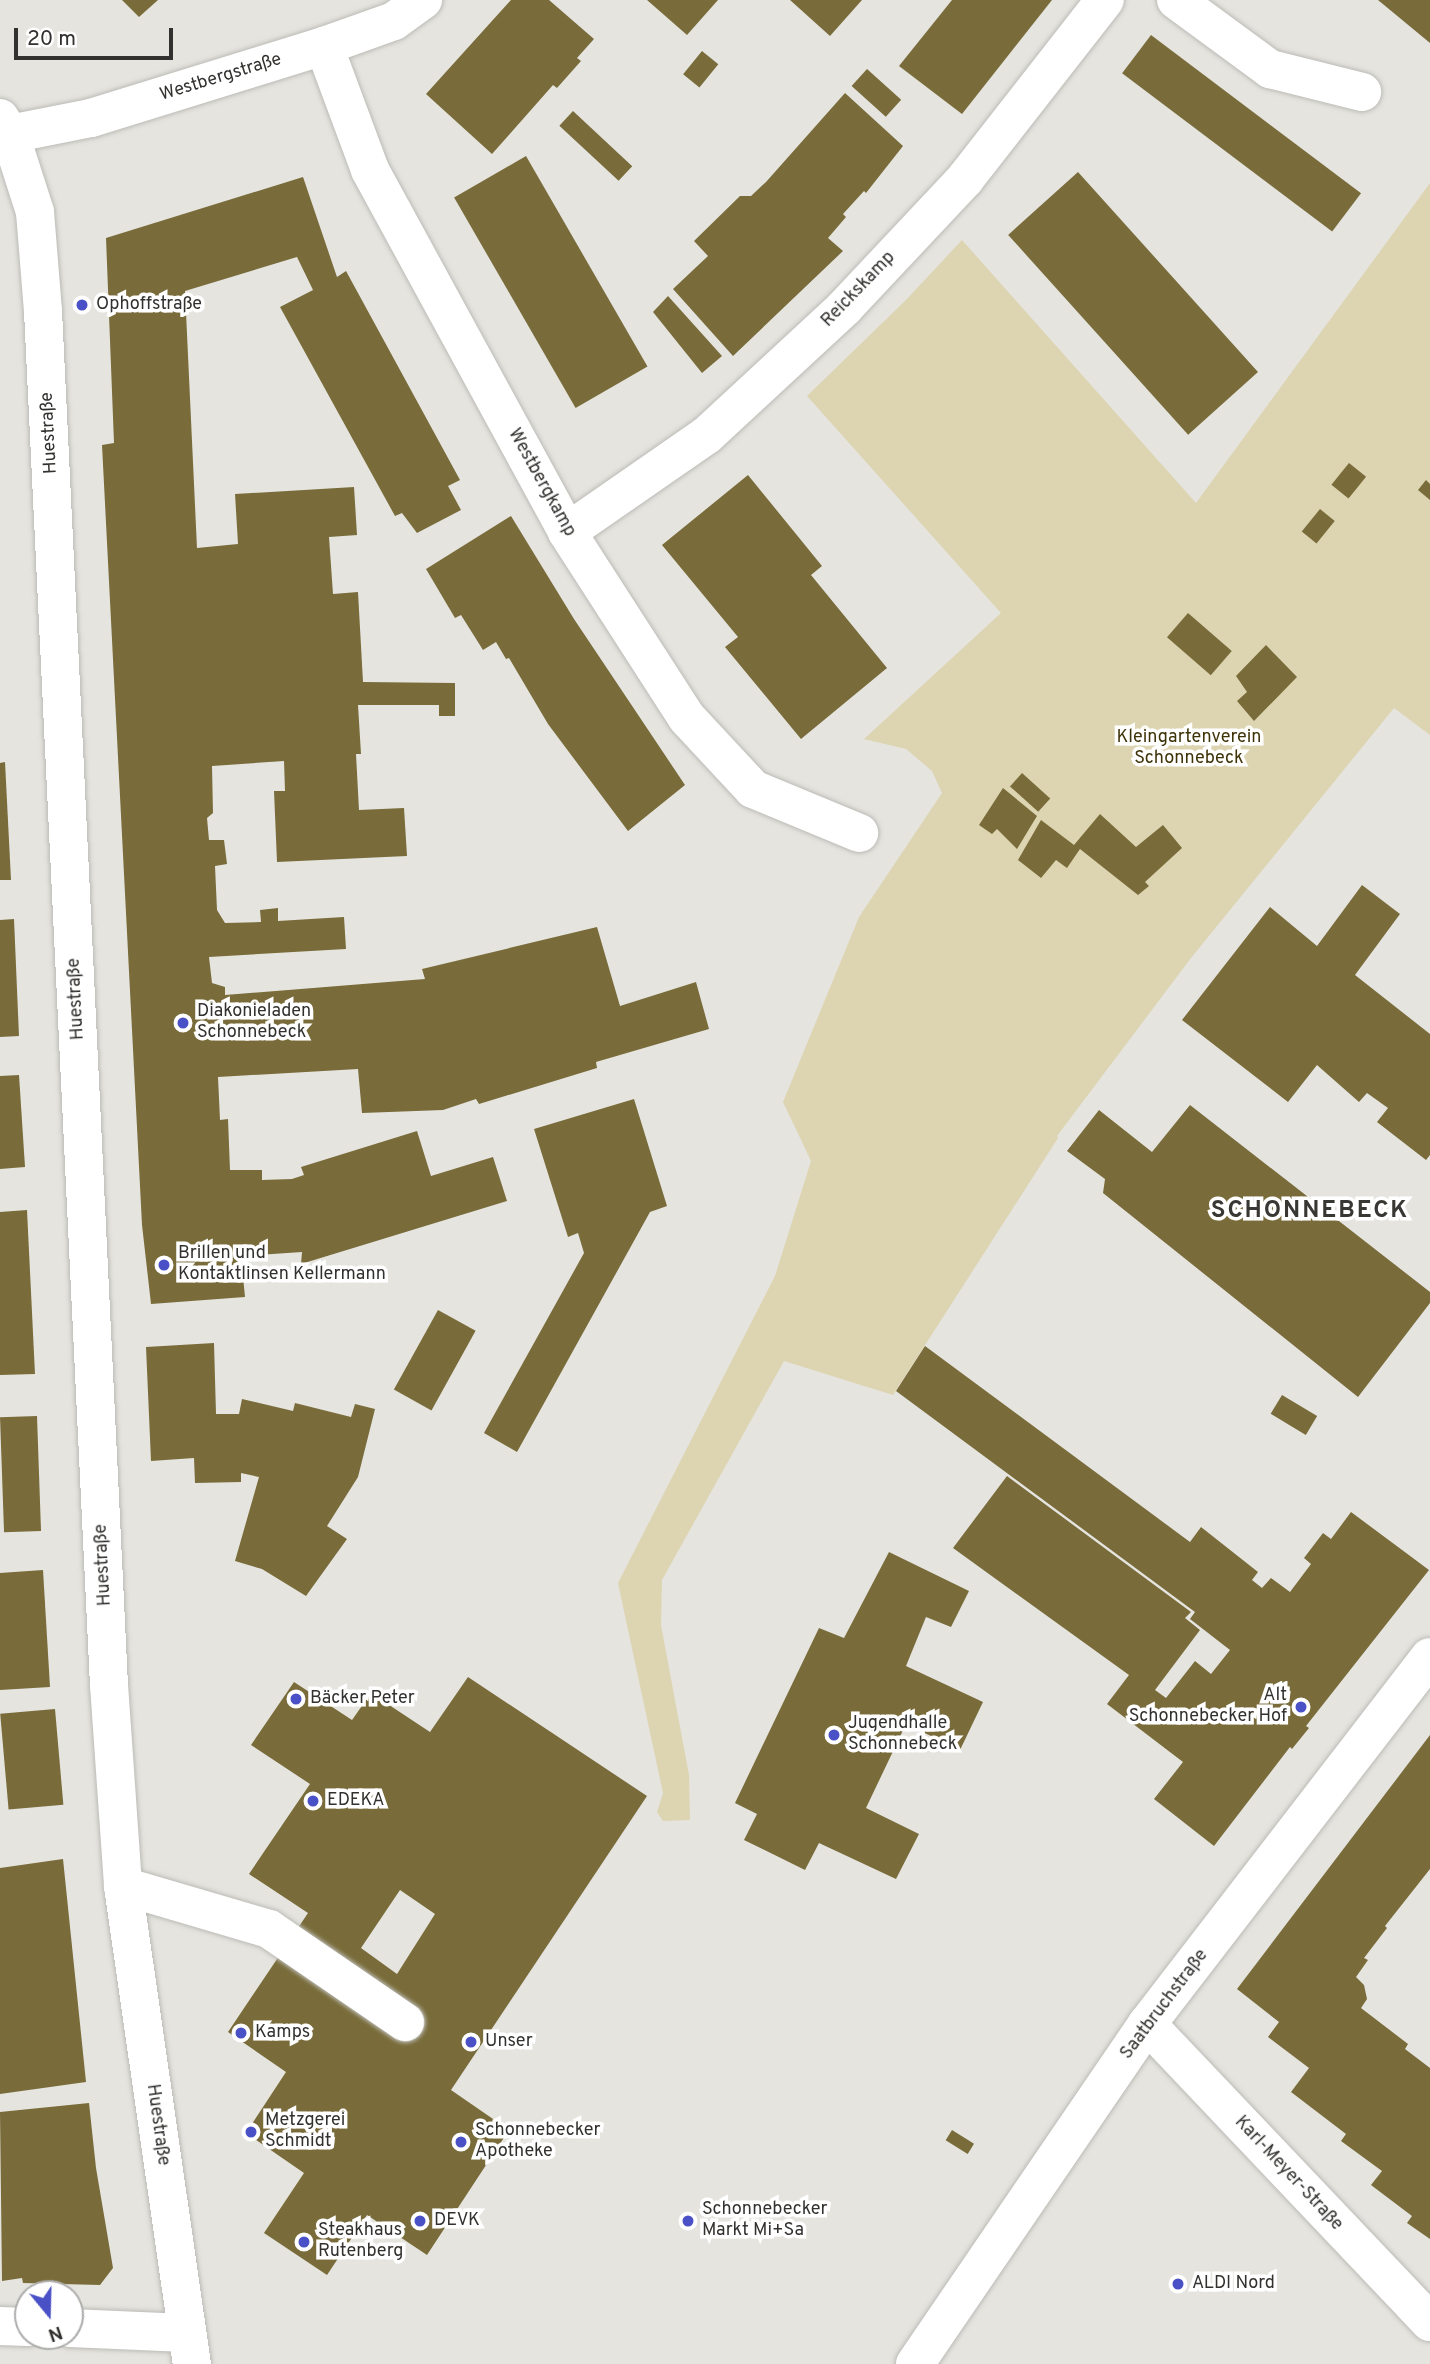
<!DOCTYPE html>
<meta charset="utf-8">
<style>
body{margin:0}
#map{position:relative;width:1430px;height:2364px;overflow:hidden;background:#e5e4df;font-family:Overpass,sans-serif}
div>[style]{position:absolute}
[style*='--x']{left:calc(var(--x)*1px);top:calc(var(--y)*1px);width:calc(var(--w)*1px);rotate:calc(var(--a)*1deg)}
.green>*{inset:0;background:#ddd4b1}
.building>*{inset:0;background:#796c3a;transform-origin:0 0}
.roads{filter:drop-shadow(0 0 2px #bcbbb6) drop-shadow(0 0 2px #bcbbb6)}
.street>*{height:38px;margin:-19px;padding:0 19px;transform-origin:19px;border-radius:19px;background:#fff}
.secondary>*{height:38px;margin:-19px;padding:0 19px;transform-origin:19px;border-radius:19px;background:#fff}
.dots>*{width:19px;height:19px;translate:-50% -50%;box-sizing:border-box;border:4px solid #fff;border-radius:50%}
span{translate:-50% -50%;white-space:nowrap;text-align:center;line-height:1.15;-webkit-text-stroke:7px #fff;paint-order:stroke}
.street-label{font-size:18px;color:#32312f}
.poi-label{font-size:18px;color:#32312f}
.left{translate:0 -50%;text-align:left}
.right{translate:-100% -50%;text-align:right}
.park-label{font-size:18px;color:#3e3307}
.district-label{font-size:24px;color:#383733;font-weight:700;letter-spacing:2px}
.north{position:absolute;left:14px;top:2280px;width:70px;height:70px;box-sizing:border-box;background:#fff;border:2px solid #adadac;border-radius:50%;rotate:161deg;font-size:19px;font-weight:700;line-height:28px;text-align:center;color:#32312f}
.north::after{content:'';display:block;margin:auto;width:24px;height:32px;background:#4a50c6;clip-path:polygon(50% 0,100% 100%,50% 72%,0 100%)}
.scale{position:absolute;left:14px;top:28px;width:159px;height:32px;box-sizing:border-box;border:4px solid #32312f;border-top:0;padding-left:9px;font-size:21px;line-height:24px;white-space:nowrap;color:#32312f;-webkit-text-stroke:5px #fff;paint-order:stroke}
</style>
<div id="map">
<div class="green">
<i style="clip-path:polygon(1430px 183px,1430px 735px,1394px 708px,1191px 958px,1057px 1136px,1058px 1138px,893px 1395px,784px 1361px,662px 1580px,661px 1625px,689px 1775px,690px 1820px,663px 1821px,657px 1812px,663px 1793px,618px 1583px,775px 1276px,811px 1161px,783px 1102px,859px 917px,942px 793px,932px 771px,906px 749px,864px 739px,1001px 613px,807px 396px,906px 300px,962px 240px,1196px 503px)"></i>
</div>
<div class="building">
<i style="clip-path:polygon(122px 0,158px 0,139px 17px)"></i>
<i style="clip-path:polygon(511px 0,549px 0,594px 39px,577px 58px,581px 61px,557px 88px,553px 85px,492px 154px,426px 94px)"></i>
<i style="clip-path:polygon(647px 0,718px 0,687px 35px)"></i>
<i style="clip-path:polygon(790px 0,862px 0,830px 36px)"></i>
<i style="clip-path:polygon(952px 0,1052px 0,962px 114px,899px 66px)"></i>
<i style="clip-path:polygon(1378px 0,1430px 0,1430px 43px)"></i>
<i style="left:1151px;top:35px;width:263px;height:48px;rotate:37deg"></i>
<i style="left:702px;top:51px;width:21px;height:30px;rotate:39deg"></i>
<i style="left:867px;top:69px;width:46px;height:23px;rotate:42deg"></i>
<i style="clip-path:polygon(845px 93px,903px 146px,866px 193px,864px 191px,843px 214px,846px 217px,828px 238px,843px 251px,733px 356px,673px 289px,708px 256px,694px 241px,740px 196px,751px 196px,766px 182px)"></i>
<i style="left:573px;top:111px;width:81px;height:20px;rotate:43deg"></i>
<i style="left:526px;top:156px;width:243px;height:83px;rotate:60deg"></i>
<i style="left:1078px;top:172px;width:269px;height:94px;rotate:48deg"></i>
<i style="clip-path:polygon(303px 177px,337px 277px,346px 271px,460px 480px,448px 486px,461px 510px,417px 533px,402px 513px,395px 516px,280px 307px,313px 290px,297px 257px,185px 291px,197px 548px,238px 544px,235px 494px,354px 487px,357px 535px,329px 537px,333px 594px,358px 592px,363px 682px,455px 683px,455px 716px,439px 716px,439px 705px,358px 705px,361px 754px,356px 754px,359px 810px,404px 808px,407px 856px,277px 862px,274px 791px,285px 791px,284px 761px,212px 766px,213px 813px,207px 818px,209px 840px,224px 840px,227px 864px,215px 866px,217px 910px,225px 923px,261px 922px,260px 910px,278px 908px,278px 921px,344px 917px,346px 949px,209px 957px,212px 983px,225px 987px,225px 995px,425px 979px,422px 969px,597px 927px,620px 1006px,696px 982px,709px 1029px,596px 1062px,597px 1068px,479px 1104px,476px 1099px,443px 1110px,362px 1113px,358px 1069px,218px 1077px,220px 1120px,228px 1119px,230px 1170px,262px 1170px,262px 1180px,292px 1179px,304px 1175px,301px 1167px,417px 1131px,431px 1176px,493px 1157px,507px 1201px,301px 1264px,302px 1252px,241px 1256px,245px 1297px,151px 1304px,142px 1225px,102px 445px,114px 443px,106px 238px)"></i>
<i style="clip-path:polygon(668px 296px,722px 356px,702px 373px,653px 312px)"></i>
<i style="left:1349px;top:463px;width:22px;height:28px;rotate:39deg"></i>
<i style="clip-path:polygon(748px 475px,822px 566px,811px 575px,887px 668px,801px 739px,725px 647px,738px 637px,662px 545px)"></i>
<i style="clip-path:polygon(1426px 480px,1430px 484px,1430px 500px,1418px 490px)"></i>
<i style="left:1320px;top:509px;width:19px;height:29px;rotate:39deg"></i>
<i style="clip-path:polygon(511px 516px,574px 619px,685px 785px,628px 831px,548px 724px,509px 658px,506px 659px,496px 642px,483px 650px,461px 615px,455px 618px,426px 569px)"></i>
<i style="left:1188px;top:613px;width:58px;height:32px;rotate:41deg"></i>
<i style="clip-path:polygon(1266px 645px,1297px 677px,1254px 721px,1237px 701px,1247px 692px,1236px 676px)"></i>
<i style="clip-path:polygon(5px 762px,11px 880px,0 880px,0 763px)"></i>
<i style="left:1022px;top:773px;width:38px;height:18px;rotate:42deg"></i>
<i style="clip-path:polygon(1003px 788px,1037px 816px,1017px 849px,997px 829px,992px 834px,979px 825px)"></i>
<i style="clip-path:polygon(1100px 814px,1136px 847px,1163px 825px,1182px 848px,1145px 882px,1149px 886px,1138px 895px,1080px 849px,1067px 868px,1056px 860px,1041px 878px,1018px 860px,1041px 820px,1074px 845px)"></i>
<i style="clip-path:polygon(1362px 885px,1400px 914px,1355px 975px,1430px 1034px,1430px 1155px,1426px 1160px,1377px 1122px,1388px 1108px,1367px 1093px,1359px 1102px,1317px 1065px,1288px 1102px,1182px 1020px,1270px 907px,1317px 946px)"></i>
<i style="clip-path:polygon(14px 919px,19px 1036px,0 1037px,0 920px)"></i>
<i style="clip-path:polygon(19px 1075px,25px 1167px,0 1169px,0 1076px)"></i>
<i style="clip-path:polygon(634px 1099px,667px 1206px,650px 1212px,517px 1452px,484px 1433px,584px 1253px,578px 1233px,568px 1237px,534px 1129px)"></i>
<i style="clip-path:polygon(1190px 1105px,1430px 1292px,1430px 1303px,1358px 1397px,1103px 1193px,1105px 1179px,1067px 1151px,1099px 1110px,1152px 1152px)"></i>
<i style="clip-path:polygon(27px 1210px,35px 1374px,0 1375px,0 1212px)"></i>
<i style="left:438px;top:1310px;width:43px;height:91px;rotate:29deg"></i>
<i style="clip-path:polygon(214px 1343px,216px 1414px,239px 1414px,242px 1399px,293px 1411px,295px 1403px,351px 1417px,355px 1404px,375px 1409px,358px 1477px,327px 1526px,347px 1539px,306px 1596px,262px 1569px,235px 1561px,259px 1477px,241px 1473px,241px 1482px,195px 1483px,194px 1458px,151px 1461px,146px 1347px)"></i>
<i style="clip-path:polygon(925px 1346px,1190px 1542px,1201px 1527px,1258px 1572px,1252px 1580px,1262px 1588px,1271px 1578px,1290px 1592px,1311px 1564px,1304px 1558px,1323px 1533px,1331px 1539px,1351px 1512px,1429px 1570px,1306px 1726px,1309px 1728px,1292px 1749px,1290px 1747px,1214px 1846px,1154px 1799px,1183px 1762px,1107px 1704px,1129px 1675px,953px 1548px,1007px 1476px,1191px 1612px,1185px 1618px,1200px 1630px,1155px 1690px,1166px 1698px,1195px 1661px,1211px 1674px,1230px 1650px,1190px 1619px,1195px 1612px,896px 1391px)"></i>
<i style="left:1282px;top:1395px;width:41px;height:22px;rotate:31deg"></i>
<i style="left:37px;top:1416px;width:115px;height:37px;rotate:88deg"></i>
<i style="clip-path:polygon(889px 1552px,969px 1591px,951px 1627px,926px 1617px,906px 1666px,983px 1702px,960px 1750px,906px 1724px,866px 1808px,919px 1834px,896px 1879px,819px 1843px,805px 1870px,744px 1840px,757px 1814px,735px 1803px,819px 1628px,844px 1638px)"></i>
<i style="clip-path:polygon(43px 1570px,50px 1687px,0 1690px,0 1573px)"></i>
<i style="clip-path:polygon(evenodd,468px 1677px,647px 1796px,451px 2090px,509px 2130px,427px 2255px,367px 2215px,327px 2275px,264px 2233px,304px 2173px,246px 2133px,286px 2072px,228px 2032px,308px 1913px,249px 1874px,310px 1784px,251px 1745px,294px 1682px,352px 1720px,371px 1693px,430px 1732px,468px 1677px,400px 1890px,435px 1914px,397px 1974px,361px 1948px,400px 1890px)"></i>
<i style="left:55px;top:1709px;width:96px;height:55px;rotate:85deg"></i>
<i style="clip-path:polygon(1430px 1735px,1430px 1869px,1385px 1926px,1387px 1928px,1364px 1958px,1368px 1960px,1356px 1977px,1364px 1985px,1367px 1999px,1361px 2008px,1408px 2044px,1405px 2049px,1430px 2068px,1430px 2239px,1407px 2223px,1412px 2216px,1371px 2185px,1382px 2171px,1341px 2141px,1346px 2134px,1291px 2092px,1309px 2068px,1268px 2037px,1279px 2022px,1237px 1989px)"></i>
<i style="clip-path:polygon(63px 1859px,86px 2082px,0 2094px,0 1868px)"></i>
<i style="clip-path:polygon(89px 2103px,96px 2168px,113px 2268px,100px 2285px,23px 2283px,22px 2278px,2px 2281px,0 2112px)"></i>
<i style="left:952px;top:2130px;width:26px;height:12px;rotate:32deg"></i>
</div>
<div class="roads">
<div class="street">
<i style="--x:1176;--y:0;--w:117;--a:36.3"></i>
<i style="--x:1270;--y:69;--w:95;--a:14"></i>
<i style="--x:324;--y:46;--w:132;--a:69.6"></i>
<i style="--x:370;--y:170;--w:412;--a:61.4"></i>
<i style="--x:567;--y:532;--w:221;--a:57.2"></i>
<i style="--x:687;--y:718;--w:97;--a:47.1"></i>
<i style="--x:753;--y:789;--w:115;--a:22.5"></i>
<i style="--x:0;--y:136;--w:93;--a:-11.2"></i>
<i style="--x:91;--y:118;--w:244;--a:-17.2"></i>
<i style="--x:324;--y:46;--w:74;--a:-19.7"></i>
<i style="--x:394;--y:21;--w:36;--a:-36"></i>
<i style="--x:567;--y:532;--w:170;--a:-34.7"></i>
<i style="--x:707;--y:435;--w:188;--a:-42.8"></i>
<i style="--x:845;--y:307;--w:175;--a:-46.8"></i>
<i style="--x:965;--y:179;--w:227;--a:-52"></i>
<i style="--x:123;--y:1886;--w:152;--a:16.4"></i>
<i style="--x:269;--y:1929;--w:165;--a:34.4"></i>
<i style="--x:1147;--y:2024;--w:411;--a:46.5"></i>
<i style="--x:0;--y:2326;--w:28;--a:2"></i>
<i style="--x:70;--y:2328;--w:116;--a:2.5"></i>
</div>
<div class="secondary">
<i style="--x:0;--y:118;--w:19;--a:58"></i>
<i style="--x:10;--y:134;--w:82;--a:72.2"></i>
<i style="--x:35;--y:212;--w:99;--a:85.4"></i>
<i style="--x:43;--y:311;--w:1376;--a:87.25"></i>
<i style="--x:109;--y:1685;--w:201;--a:86"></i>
<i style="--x:123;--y:1886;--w:483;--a:81.8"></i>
<i style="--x:915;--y:2364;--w:412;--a:-55.7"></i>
<i style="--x:1147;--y:2024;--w:463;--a:-52.4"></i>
</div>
</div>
<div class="dots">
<i style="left:82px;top:305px;background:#4a50c6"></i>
<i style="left:183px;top:1023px;background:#4a50c6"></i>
<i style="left:164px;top:1265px;background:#4a50c6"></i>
<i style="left:296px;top:1699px;background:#4a50c6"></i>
<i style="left:1301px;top:1707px;background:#4a50c6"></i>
<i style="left:834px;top:1735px;background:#4a50c6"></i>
<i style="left:313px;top:1801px;background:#4a50c6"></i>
<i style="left:241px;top:2033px;background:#4a50c6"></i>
<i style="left:471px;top:2042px;background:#4a50c6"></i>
<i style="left:251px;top:2132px;background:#4a50c6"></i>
<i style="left:461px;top:2142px;background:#4a50c6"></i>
<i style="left:420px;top:2221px;background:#4a50c6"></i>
<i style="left:688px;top:2221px;background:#4a50c6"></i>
<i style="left:304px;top:2242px;background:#4a50c6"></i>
<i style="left:1178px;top:2284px;background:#4a50c6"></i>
</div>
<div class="street-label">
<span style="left:221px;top:78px;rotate:-17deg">Westbergstraße</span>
<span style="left:859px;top:290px;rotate:-46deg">Reickskamp</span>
<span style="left:50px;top:433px;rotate:-93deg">Huestraße</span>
<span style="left:541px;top:483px;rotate:61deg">Westbergkamp</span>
<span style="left:77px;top:999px;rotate:-93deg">Huestraße</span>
<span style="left:104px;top:1565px;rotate:-93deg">Huestraße</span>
<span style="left:1165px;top:2005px;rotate:-53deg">Saatbruchstraße</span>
<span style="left:157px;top:2125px;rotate:82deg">Huestraße</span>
<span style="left:1288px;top:2174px;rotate:47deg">Karl-Meyer-Straße</span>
</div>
<div class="poi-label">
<span class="left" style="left:96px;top:305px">Ophoffstraße</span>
<span class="left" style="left:197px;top:1023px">Diakonieladen<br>Schonnebeck</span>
<span class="left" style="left:178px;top:1265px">Brillen und<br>Kontaktlinsen Kellermann</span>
<span class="right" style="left:1287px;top:1707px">Alt<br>Schonnebecker Hof</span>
<span class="left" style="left:310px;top:1699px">Bäcker Peter</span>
<span class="left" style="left:848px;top:1735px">Jugendhalle<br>Schonnebeck</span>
<span class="left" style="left:327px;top:1801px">EDEKA</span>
<span class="left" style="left:255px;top:2033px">Kamps</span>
<span class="left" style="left:485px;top:2042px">Unser</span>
<span class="left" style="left:265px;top:2132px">Metzgerei<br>Schmidt</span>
<span class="left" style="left:475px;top:2142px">Schonnebecker<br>Apotheke</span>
<span class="left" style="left:702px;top:2221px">Schonnebecker<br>Markt Mi+Sa</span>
<span class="left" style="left:434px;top:2221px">DEVK</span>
<span class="left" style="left:318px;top:2242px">Steakhaus<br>Rutenberg</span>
<span class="left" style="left:1192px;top:2284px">ALDI Nord</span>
</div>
<div class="park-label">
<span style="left:1189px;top:749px">Kleingartenverein<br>Schonnebeck</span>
</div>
<div class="district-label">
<span style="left:1310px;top:1212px">SCHONNEBECK</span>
</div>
<div class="north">N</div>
<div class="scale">20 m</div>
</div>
